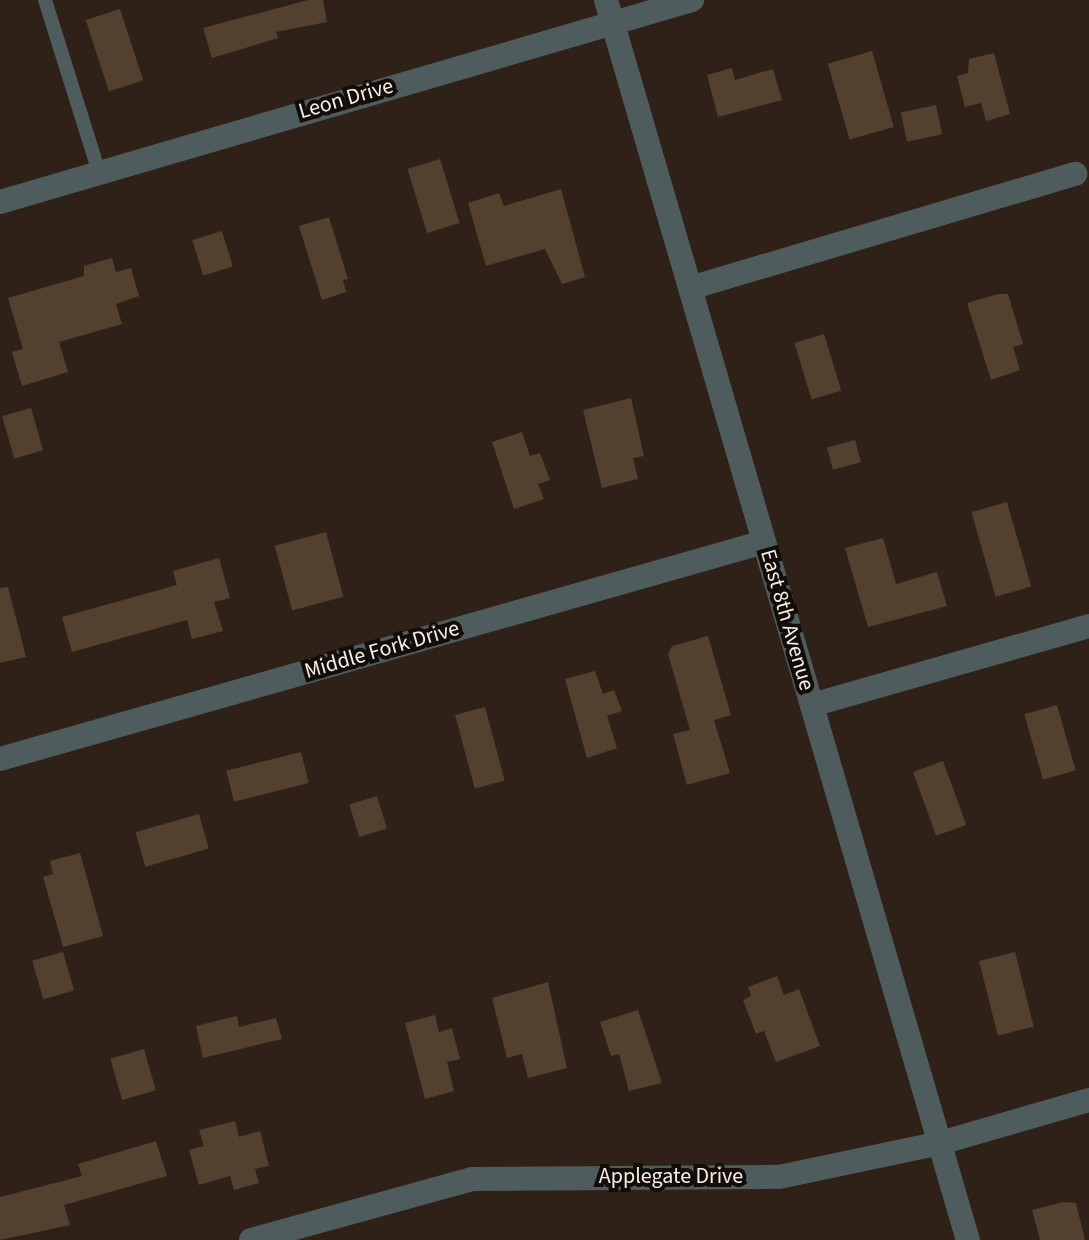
<!DOCTYPE html>
<style>
body{margin:0}
#map{position:relative;width:1089px;height:1240px;overflow:hidden;background:#2f2118;font-family:"Source Sans 3",sans-serif}
div>[style]{position:absolute}
[style*='--x']{left:calc(var(--x)*1px);top:calc(var(--y)*1px);width:calc(var(--w)*1px);rotate:calc(var(--a)*1deg)}
.building>*{inset:0;background:#54402e;transform-origin:0 0}
.service>*{height:14px;margin:-7px;padding:0 7px;transform-origin:7px;border-radius:7px;background:#4e5c5d}
.minor>*{height:24px;margin:-12px;padding:0 12px;transform-origin:12px;border-radius:12px;background:#4e5c5d}
.tertiary>*{height:24px;margin:-12px;padding:0 12px;transform-origin:12px;border-radius:12px;background:#4e5c5d}
span{translate:-50% -50%;white-space:nowrap;text-align:center;line-height:1.15;-webkit-text-stroke:8px #130d09;paint-order:stroke}
.street-label{font-size:22px;color:#f8eee8}
</style>
<div id="map">
<div class="building">
<i style="clip-path:polygon(308px 0,323px 0,327px 22px,276px 32px,278px 38px,212px 58px,203px 28px)"></i>
<i style="left:120px;top:9px;width:75px;height:36px;rotate:72deg"></i>
<i style="left:872px;top:51px;width:79px;height:46px;rotate:74deg"></i>
<i style="clip-path:polygon(994px 53px,1010px 114px,986px 121px,981px 103px,965px 107px,957px 76px,968px 73px,969px 59px)"></i>
<i style="clip-path:polygon(732px 68px,735px 80px,773px 69px,782px 100px,718px 117px,707px 75px)"></i>
<i style="left:936px;top:105px;width:30px;height:36px;rotate:78deg"></i>
<i style="left:440px;top:159px;width:67px;height:34px;rotate:73deg"></i>
<i style="clip-path:polygon(561px 189px,585px 277px,562px 284px,545px 249px,486px 266px,468px 203px,499px 193px,504px 206px)"></i>
<i style="clip-path:polygon(329px 217px,348px 279px,343px 280px,346px 292px,322px 300px,299px 226px)"></i>
<i style="left:222px;top:231px;width:37px;height:31px;rotate:73deg"></i>
<i style="clip-path:polygon(112px 258px,116px 272px,131px 268px,139px 296px,116px 304px,122px 324px,59px 342px,68px 372px,22px 386px,12px 352px,23px 349px,8px 298px,84px 276px,84px 266px)"></i>
<i style="clip-path:polygon(998px 294px,1008px 294px,1023px 344px,1013px 347px,1020px 370px,991px 380px,967px 303px)"></i>
<i style="left:824px;top:334px;width:59px;height:31px;rotate:73deg"></i>
<i style="clip-path:polygon(631px 398px,644px 456px,633px 458px,638px 479px,602px 488px,583px 410px)"></i>
<i style="left:31px;top:408px;width:44px;height:30px;rotate:74deg"></i>
<i style="clip-path:polygon(522px 432px,530px 456px,540px 453px,550px 480px,538px 484px,544px 499px,514px 509px,492px 442px)"></i>
<i style="left:855px;top:440px;width:23px;height:29px;rotate:75deg"></i>
<i style="left:1007px;top:502px;width:88px;height:37px;rotate:74deg"></i>
<i style="left:326px;top:532px;width:67px;height:53px;rotate:75deg"></i>
<i style="clip-path:polygon(883px 538px,896px 584px,937px 572px,947px 606px,868px 627px,845px 548px)"></i>
<i style="clip-path:polygon(219px 558px,230px 598px,214px 602px,223px 631px,192px 639px,187px 620px,72px 652px,62px 617px,177px 585px,173px 571px)"></i>
<i style="clip-path:polygon(8px 587px,26px 657px,0 663px,0 588px)"></i>
<i style="clip-path:polygon(708px 636px,731px 715px,714px 720px,730px 773px,687px 785px,673px 734px,690px 730px,668px 654px,672px 646px)"></i>
<i style="clip-path:polygon(595px 671px,603px 694px,614px 690px,622px 711px,607px 716px,617px 748px,587px 758px,565px 679px)"></i>
<i style="left:1057px;top:705px;width:68px;height:34px;rotate:74deg"></i>
<i style="left:485px;top:707px;width:76px;height:31px;rotate:75deg"></i>
<i style="left:301px;top:752px;width:32px;height:77px;rotate:76deg"></i>
<i style="left:943px;top:761px;width:68px;height:32px;rotate:70deg"></i>
<i style="left:377px;top:796px;width:34px;height:29px;rotate:73deg"></i>
<i style="left:199px;top:814px;width:36px;height:66px;rotate:74deg"></i>
<i style="clip-path:polygon(80px 853px,103px 936px,63px 947px,43px 877px,53px 874px,50px 861px)"></i>
<i style="left:63px;top:952px;width:40px;height:32px;rotate:74deg"></i>
<i style="left:1015px;top:952px;width:77px;height:37px;rotate:76deg"></i>
<i style="clip-path:polygon(777px 976px,784px 995px,799px 989px,820px 1046px,776px 1062px,764px 1031px,756px 1034px,743px 1000px,751px 996px,748px 987px)"></i>
<i style="clip-path:polygon(548px 982px,567px 1068px,528px 1078px,522px 1054px,507px 1058px,492px 998px)"></i>
<i style="clip-path:polygon(638px 1010px,662px 1083px,629px 1091px,619px 1054px,611px 1056px,600px 1022px)"></i>
<i style="clip-path:polygon(435px 1015px,439px 1032px,452px 1028px,460px 1059px,447px 1062px,454px 1091px,425px 1099px,405px 1023px)"></i>
<i style="clip-path:polygon(237px 1016px,239px 1027px,276px 1018px,282px 1039px,203px 1058px,196px 1026px)"></i>
<i style="left:144px;top:1049px;width:43px;height:35px;rotate:74deg"></i>
<i style="clip-path:polygon(235px 1121px,239px 1137px,260px 1131px,269px 1166px,255px 1169px,259px 1183px,234px 1190px,230px 1176px,199px 1185px,189px 1150px,204px 1146px,199px 1130px)"></i>
<i style="clip-path:polygon(156px 1141px,167px 1176px,64px 1205px,70px 1225px,0 1240px,0 1197px,82px 1176px,78px 1164px)"></i>
<i style="clip-path:polygon(1063px 1202px,1076px 1203px,1085px 1240px,1040px 1240px,1032px 1210px)"></i>
</div>
<div class="service">
<i style="--x:45;--y:0;--w:180;--a:72.6"></i>
</div>
<div class="minor">
<i style="--x:606;--y:0;--w:1292;--a:73.73"></i>
<i style="--x:690;--y:288;--w:402;--a:-16.5"></i>
<i style="--x:812;--y:705;--w:288;--a:-15.9"></i>
<i style="--x:0;--y:759;--w:794;--a:-15.86"></i>
<i style="--x:251;--y:1240;--w:229;--a:-15.4"></i>
<i style="--x:472;--y:1179;--w:307;--a:-0.4"></i>
<i style="--x:779;--y:1177;--w:165;--a:-11.9"></i>
<i style="--x:940;--y:1143;--w:155;--a:-16.1"></i>
</div>
<div class="tertiary">
<i style="--x:0;--y:202;--w:721;--a:-16.27"></i>
</div>
<div class="street-label">
<span style="left:346px;top:99px;rotate:-16deg">Leon Drive</span>
<span style="left:787px;top:620px;rotate:74deg">East 8th Avenue</span>
<span style="left:382px;top:650px;rotate:-16deg">Middle Fork Drive</span>
<span style="left:671px;top:1177px">Applegate Drive</span>
</div>
</div>
